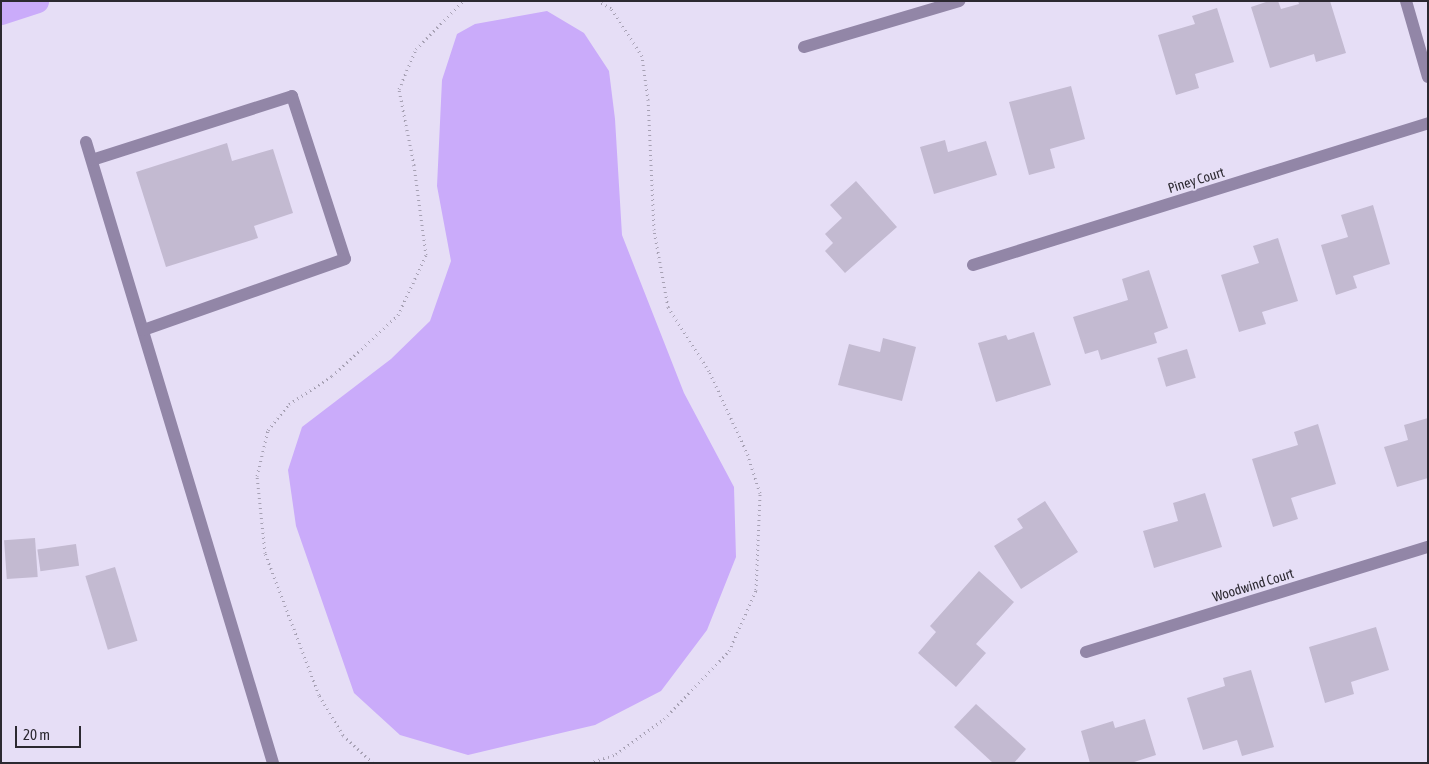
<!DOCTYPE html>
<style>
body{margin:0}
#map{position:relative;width:1429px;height:764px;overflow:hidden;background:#e6def6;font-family:"Asap Condensed",sans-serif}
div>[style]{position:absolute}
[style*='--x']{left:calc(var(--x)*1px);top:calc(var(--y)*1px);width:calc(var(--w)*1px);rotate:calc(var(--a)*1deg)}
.water>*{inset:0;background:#caabfa}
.canal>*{height:24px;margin:-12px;padding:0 12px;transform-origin:12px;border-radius:12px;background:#caabfa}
.building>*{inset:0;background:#c3bad1;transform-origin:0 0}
.path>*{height:3px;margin-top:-1.5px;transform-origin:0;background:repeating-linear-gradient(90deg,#a7a1b4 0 1px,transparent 0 5px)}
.minor>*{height:12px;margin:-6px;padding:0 6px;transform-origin:6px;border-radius:6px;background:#9286a7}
span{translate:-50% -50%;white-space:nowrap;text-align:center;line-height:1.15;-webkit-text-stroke:4px #e6def6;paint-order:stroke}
.street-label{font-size:14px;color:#2c2931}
.frame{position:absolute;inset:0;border:2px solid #2c2931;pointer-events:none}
.scale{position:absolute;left:15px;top:726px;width:66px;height:22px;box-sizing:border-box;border:2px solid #2c2931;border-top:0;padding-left:6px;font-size:15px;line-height:18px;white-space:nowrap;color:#2c2931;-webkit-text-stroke:4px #e6def6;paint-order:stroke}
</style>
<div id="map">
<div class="water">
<i style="clip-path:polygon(547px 11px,584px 33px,609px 71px,615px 119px,622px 235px,684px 393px,734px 487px,736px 557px,707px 630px,661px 691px,595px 725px,468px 755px,400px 735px,354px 693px,296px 526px,288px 470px,302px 427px,391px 359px,430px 321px,451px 261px,437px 186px,442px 80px,457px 34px,475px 24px)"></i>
</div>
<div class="canal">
<i style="--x:1;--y:13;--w:38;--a:-18"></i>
</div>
<div class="building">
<i style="clip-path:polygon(1269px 1px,1278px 1px,1281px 9px,1299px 4px,1298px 1px,1330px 1px,1346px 53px,1316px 62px,1314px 54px,1270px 68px,1251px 7px)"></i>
<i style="clip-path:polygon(1217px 8px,1234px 62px,1195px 74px,1199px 88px,1176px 95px,1158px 35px,1195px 24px,1192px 16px)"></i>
<i style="clip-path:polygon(1071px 86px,1085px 139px,1050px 149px,1055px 168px,1029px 175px,1009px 102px)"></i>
<i style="clip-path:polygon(945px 140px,948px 152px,986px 141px,997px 175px,934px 194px,920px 147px)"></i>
<i style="clip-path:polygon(227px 143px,232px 161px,273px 149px,293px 213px,254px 226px,258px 238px,166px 267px,136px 172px)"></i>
<i style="clip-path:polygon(856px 181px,897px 227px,845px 273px,825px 251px,833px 243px,825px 234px,842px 218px,830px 205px)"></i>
<i style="clip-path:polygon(1373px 205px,1390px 264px,1353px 276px,1357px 288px,1336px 295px,1321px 245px,1348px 237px,1341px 215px)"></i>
<i style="clip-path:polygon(1278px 238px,1298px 301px,1262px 312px,1266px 324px,1239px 332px,1221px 275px,1259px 263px,1253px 246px)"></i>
<i style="clip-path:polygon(1149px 270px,1168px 328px,1154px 333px,1157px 343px,1101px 360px,1098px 350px,1085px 354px,1073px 317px,1128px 300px,1122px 279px)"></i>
<i style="clip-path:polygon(1034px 332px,1051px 385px,996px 402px,978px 343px,1006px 335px,1008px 340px)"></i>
<i style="clip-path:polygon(883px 338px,916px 347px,902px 401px,838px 385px,849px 344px,880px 352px)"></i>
<i style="left:1187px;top:349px;width:30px;height:31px;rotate:73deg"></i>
<i style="clip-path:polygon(1428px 418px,1428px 478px,1397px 487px,1384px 447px,1408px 440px,1404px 425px)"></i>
<i style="clip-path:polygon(1318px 424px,1336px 484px,1291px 498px,1298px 519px,1273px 527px,1252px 459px,1298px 445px,1294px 432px)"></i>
<i style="clip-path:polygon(1205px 493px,1222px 547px,1154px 568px,1143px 531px,1178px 521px,1173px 503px)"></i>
<i style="clip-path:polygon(1045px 501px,1078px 552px,1021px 589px,994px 546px,1023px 528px,1017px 519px)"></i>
<i style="left:35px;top:538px;width:39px;height:31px;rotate:86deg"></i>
<i style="left:76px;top:544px;width:22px;height:39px;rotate:82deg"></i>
<i style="left:115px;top:567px;width:77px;height:31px;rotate:73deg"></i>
<i style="clip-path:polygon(979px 571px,1014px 602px,976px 644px,986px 653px,956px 687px,918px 653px,936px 632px,930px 626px)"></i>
<i style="clip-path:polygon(1376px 627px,1389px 670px,1351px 682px,1354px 694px,1325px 703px,1309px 647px)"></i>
<i style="clip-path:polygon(1251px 670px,1274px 747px,1242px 756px,1237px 740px,1203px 750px,1187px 698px,1225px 686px,1223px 678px)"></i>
<i style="clip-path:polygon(976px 704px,1026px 749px,1014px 763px,993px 763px,954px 727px)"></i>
<i style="clip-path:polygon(1145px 719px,1156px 755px,1131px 763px,1090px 763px,1081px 731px,1113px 721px,1115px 728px)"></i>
</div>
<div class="path">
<i style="--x:373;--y:763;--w:41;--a:-137"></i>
<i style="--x:343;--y:735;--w:47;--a:-121"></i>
<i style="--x:319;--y:695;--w:152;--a:-110.8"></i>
<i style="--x:265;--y:553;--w:77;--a:-95.9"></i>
<i style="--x:257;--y:476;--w:47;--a:-76.6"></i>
<i style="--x:268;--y:430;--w:33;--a:-51"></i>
<i style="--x:289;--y:404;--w:51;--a:-33.1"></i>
<i style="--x:332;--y:376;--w:90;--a:-42.7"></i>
<i style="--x:398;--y:315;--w:66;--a:-65"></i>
<i style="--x:426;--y:255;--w:91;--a:-97.6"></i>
<i style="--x:414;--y:165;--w:77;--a:-101.2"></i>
<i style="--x:399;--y:89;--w:43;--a:-67"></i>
<i style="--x:416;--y:49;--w:67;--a:-45.6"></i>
<i style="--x:589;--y:763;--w:28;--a:-18"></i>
<i style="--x:616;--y:754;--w:59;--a:-36.1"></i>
<i style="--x:664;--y:719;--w:94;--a:-46.3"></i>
<i style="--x:729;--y:651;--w:67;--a:-66.1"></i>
<i style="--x:756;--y:590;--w:97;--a:-87.6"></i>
<i style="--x:760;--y:493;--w:40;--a:-108"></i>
<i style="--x:748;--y:455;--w:93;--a:-114.9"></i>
<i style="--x:709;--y:371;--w:76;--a:-122.6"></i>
<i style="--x:668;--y:307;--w:78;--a:-100.3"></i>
<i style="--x:654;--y:230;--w:130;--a:-92.6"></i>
<i style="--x:648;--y:100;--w:44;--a:-97.8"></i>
<i style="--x:642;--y:56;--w:57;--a:-122.9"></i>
<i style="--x:611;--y:8;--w:15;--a:-152"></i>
</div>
<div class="minor">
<i style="--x:1406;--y:1;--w:79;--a:73.9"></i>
<i style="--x:804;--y:47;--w:162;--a:-16.5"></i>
<i style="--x:86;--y:142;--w:649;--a:73.24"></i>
<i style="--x:92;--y:160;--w:210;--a:-17.7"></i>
<i style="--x:292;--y:96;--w:171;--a:72"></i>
<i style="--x:345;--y:259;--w:214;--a:160.6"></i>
<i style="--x:973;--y:265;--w:477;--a:-17.3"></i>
<i style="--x:1086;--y:652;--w:358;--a:-17.1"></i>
</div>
<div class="street-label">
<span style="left:1196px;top:180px;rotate:-17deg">Piney Court</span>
<span style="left:1253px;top:585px;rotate:-17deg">Woodwind Court</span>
</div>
<div class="frame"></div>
<div class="scale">20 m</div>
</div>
